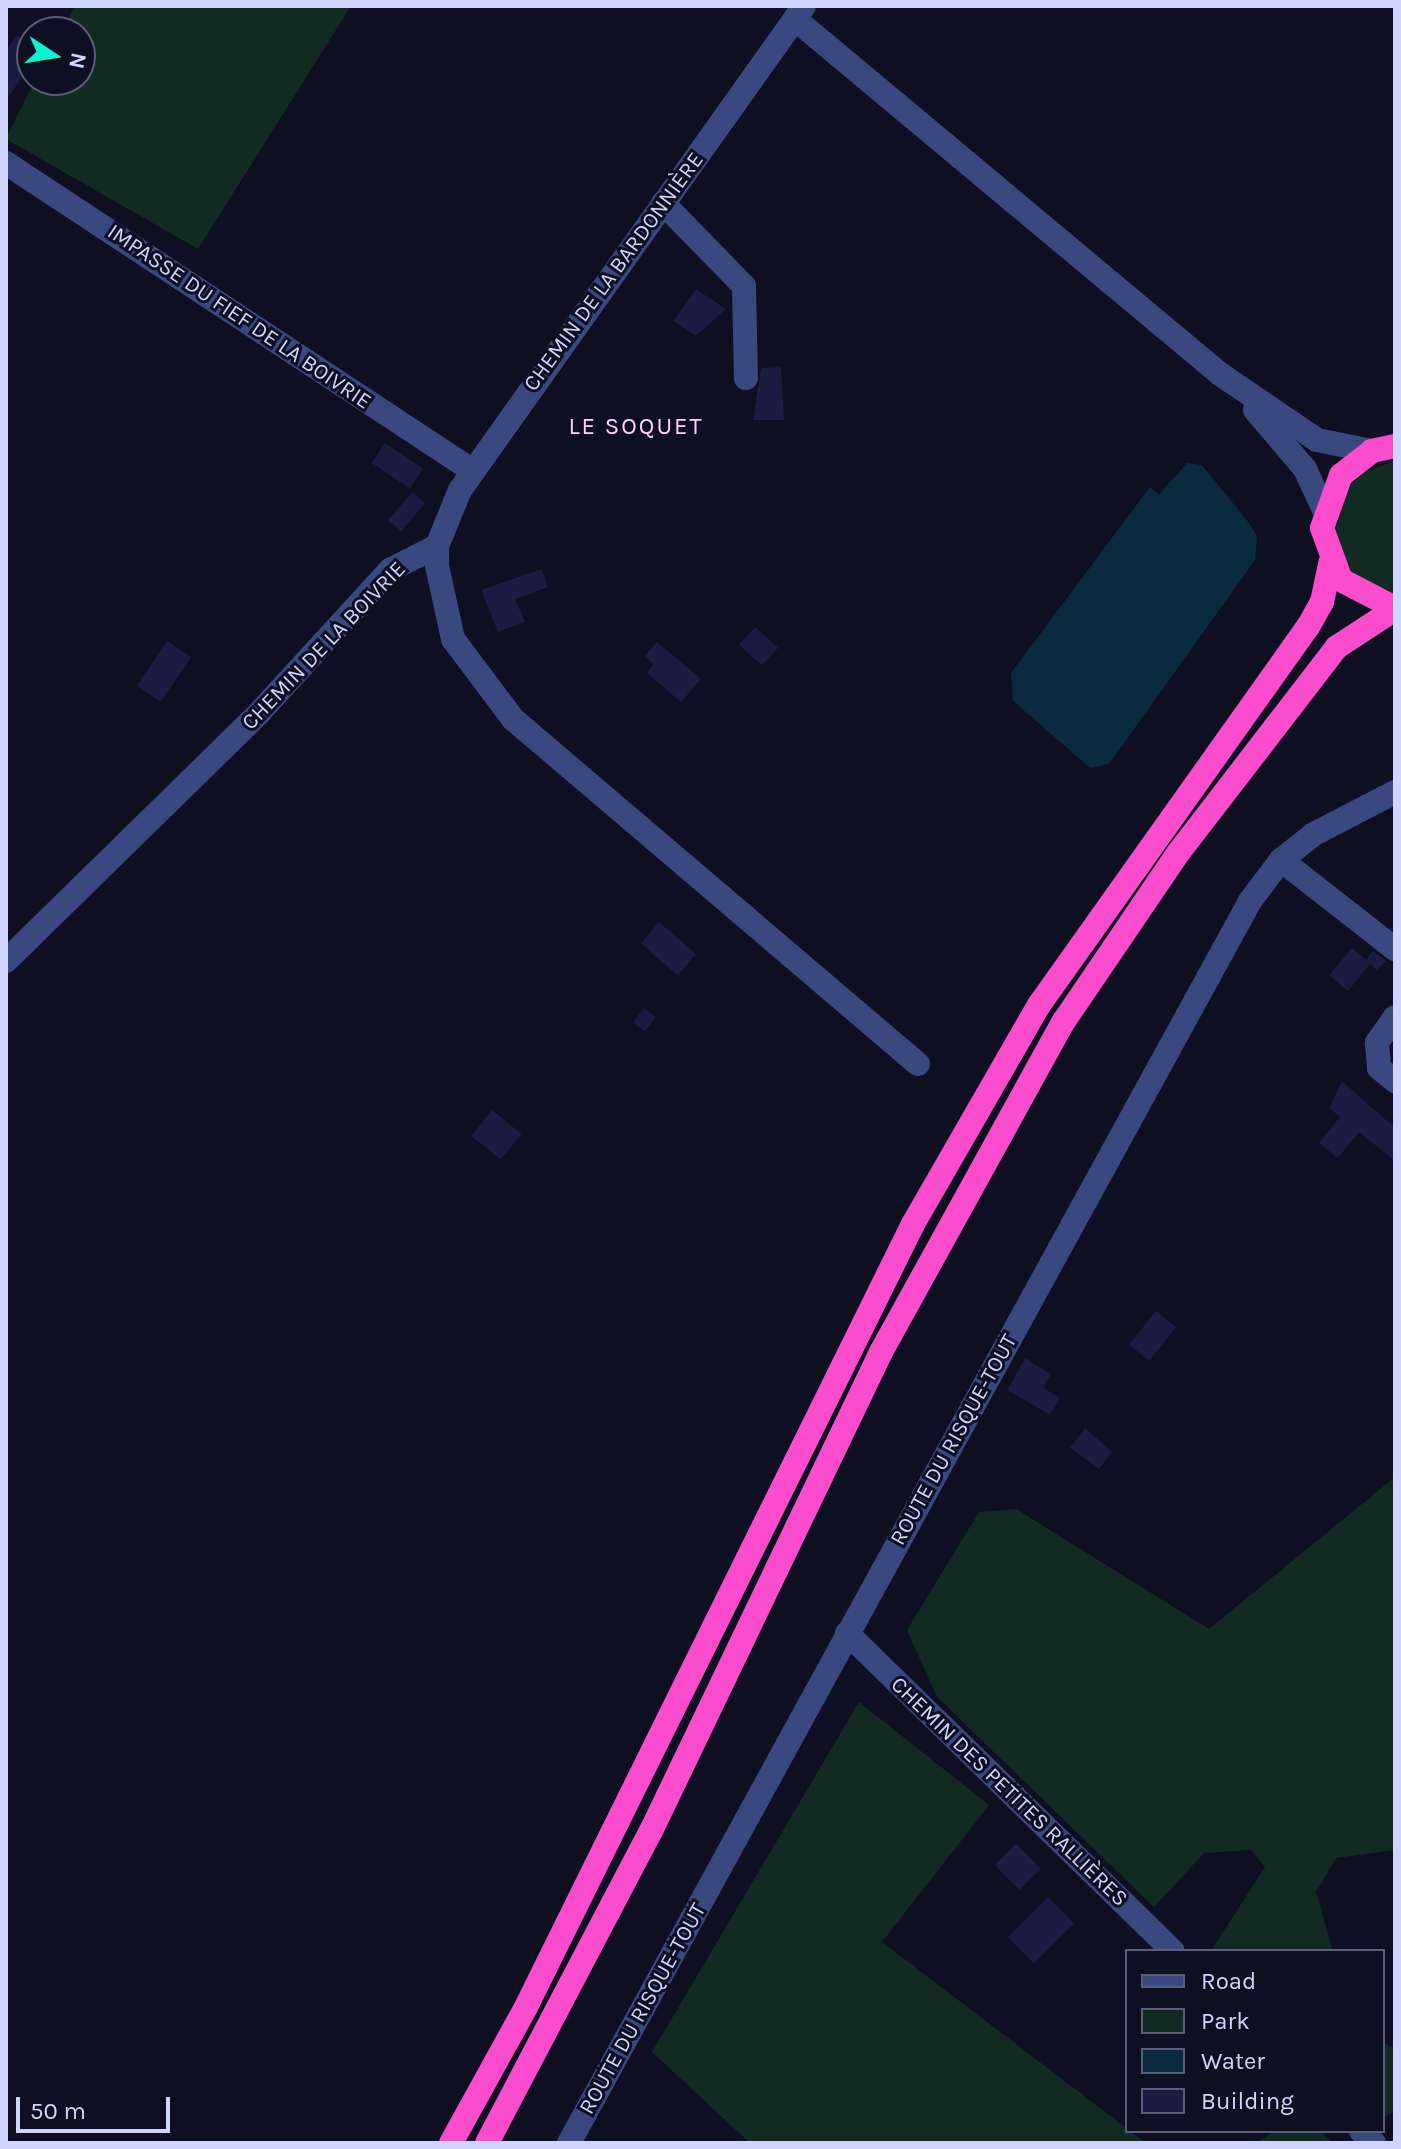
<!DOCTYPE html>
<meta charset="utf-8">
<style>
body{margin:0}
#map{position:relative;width:1401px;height:2149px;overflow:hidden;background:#0e0f21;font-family:Karla,sans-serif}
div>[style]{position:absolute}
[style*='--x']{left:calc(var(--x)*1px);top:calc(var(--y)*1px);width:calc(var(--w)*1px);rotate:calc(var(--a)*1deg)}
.green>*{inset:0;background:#112b23}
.water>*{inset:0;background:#0a2a3e}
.building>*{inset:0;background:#1a1c42;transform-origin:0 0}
.minor>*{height:24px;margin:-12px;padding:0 12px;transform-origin:12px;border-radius:12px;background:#394980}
.highway>*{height:24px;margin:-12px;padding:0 12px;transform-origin:12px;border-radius:12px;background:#fc4cce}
span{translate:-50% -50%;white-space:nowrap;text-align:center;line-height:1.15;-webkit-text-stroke:6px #0e0f21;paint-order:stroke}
.street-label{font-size:22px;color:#cfd5fe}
.neighbourhood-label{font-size:24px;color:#fed1f9;letter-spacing:2px}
.frame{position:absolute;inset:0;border:8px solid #cfd5fe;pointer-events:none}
.legend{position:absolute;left:1125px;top:1949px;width:260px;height:184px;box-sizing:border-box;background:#0e0f21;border:2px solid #5b5e79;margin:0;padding:10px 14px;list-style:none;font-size:24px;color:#cfd5fe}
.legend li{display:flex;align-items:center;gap:16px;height:40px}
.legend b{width:40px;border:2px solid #5b5e79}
.north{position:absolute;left:16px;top:16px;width:80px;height:80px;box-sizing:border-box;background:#0e0f21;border:2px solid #5b5e79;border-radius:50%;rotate:102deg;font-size:22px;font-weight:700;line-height:32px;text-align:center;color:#cfd5fe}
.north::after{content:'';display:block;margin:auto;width:28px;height:36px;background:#04f5cf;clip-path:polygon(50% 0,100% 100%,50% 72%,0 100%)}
.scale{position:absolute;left:16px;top:2097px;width:154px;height:36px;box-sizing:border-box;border:4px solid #cfd5fe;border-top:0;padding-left:10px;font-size:24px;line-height:28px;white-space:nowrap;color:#cfd5fe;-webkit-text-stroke:6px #0e0f21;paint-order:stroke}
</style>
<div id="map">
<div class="green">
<i style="clip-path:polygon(75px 6px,351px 6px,198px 249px,6px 139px,35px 80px,80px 80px,80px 32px,61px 32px)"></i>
<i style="clip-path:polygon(1395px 460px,1395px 595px,1352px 573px,1335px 534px,1346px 491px,1362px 474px)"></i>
<i style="clip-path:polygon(1395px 1477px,1395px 1850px,1336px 1858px,1316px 1892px,1333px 1951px,1211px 1951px,1265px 1867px,1251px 1850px,1204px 1853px,1154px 1907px,937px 1697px,907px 1630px,979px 1512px,1016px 1509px,1209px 1629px)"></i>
<i style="clip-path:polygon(859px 1702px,989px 1805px,882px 1942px,1146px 2143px,750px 2143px,652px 2052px)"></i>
<i style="clip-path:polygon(1383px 2043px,1395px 2048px,1395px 2111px,1383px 2118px)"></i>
<i style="clip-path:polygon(1276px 2131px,1320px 2131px,1333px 2143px,1255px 2143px)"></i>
</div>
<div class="water">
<i style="clip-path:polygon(1187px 463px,1202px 465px,1249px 523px,1257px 536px,1255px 560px,1109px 764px,1090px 768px,1013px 701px,1011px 673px,1150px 487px,1159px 495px)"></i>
</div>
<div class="building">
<i style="clip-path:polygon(17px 35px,32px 45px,32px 63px,6px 100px,6px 51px)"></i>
<i style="clip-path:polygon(696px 289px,726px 309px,696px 336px,673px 321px)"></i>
<i style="clip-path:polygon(781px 367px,784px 420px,753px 420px,761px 368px)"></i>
<i style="left:385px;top:443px;width:46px;height:24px;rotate:34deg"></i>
<i style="left:412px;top:492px;width:17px;height:37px;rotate:40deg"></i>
<i style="clip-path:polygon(542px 569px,548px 587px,515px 599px,525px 622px,498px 632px,481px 590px)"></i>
<i style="left:755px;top:627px;width:31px;height:24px;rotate:42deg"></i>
<i style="left:167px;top:641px;width:29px;height:54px;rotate:34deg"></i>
<i style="clip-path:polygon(657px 642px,701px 679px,681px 702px,647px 673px,653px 664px,645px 656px)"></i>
<i style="left:659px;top:922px;width:49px;height:28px;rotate:41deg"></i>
<i style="clip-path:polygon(1352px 948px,1366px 960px,1373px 951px,1386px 961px,1377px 970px,1370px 964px,1348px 991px,1329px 975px)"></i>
<i style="left:644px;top:1008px;width:15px;height:18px;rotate:37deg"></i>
<i style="clip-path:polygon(1342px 1081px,1395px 1128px,1395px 1161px,1359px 1132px,1338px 1158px,1319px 1143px,1340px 1117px,1329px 1108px)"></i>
<i style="left:492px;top:1110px;width:38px;height:33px;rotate:39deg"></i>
<i style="left:1156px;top:1311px;width:26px;height:43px;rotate:39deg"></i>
<i style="clip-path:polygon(1025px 1358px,1051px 1374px,1043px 1388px,1060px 1398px,1050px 1415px,1008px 1390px)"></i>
<i style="clip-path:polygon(1085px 1428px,1112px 1452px,1099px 1469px,1070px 1448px)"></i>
<i style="left:1016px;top:1844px;width:35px;height:30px;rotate:45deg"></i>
<i style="left:1048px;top:1897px;width:37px;height:57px;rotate:45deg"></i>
</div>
<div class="minor">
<i style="--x:804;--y:6;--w:594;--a:125.4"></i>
<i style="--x:460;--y:490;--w:61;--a:112.3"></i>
<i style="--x:437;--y:546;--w:20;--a:90"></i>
<i style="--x:437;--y:566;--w:75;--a:77.6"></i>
<i style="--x:453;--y:639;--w:100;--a:53.1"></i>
<i style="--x:513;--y:719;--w:532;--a:40.43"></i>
<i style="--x:795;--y:19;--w:554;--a:39.87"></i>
<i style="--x:1220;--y:374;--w:117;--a:34.2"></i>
<i style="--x:1317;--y:440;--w:56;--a:11.3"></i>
<i style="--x:6;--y:163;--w:559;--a:33.41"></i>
<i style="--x:663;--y:203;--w:116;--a:45.7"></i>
<i style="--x:744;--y:286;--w:92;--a:88.8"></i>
<i style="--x:1255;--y:410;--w:77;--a:49.7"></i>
<i style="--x:1305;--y:469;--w:45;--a:65.1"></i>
<i style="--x:1281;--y:860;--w:145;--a:38"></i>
<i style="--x:6;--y:961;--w:356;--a:-44.4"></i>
<i style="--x:260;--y:712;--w:193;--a:-47.5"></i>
<i style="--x:390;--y:570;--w:53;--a:-27.1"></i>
<i style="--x:1395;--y:1017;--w:32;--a:125"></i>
<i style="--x:1377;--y:1043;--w:25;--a:85"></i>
<i style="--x:1379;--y:1068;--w:21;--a:39"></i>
<i style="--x:847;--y:1633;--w:455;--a:44.3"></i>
<i style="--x:1361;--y:2131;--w:18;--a:43"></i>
<i style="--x:569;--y:2143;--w:1416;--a:-61.26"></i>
<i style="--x:1250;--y:901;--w:51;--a:-52.9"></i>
<i style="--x:1281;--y:860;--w:42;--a:-38.2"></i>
<i style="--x:1314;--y:834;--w:91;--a:-27.4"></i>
</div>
<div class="highway">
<i style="--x:1395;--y:446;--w:24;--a:168"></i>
<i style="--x:1372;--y:451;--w:39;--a:142"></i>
<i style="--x:1341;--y:475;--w:56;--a:109.7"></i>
<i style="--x:1322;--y:528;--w:55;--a:69.9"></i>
<i style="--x:1341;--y:580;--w:61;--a:27.4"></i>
<i style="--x:451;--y:2143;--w:155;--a:-61.1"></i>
<i style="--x:526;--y:2007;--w:873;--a:-63.7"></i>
<i style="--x:913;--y:1224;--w:253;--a:-60.1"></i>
<i style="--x:1039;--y:1005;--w:464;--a:-54.6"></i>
<i style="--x:1308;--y:627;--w:29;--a:-61"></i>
<i style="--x:1322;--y:602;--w:40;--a:-78"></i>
<i style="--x:487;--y:2143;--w:352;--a:-62.3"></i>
<i style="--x:651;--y:1831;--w:531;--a:-64.35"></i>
<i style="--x:881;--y:1352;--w:378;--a:-61.1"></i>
<i style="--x:1064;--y:1021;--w:204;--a:-55.8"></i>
<i style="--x:1179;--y:852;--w:259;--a:-52.4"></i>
<i style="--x:1337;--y:647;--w:69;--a:-33.2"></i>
</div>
<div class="street-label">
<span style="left:614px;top:272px;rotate:-54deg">CHEMIN DE LA BARDONNIÈRE</span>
<span style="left:239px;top:317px;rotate:34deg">IMPASSE DU FIEF DE LA BOIVRIE</span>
<span style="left:324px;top:646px;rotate:-46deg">CHEMIN DE LA BOIVRIE</span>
<span style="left:954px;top:1440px;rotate:-61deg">ROUTE DU RISQUE-TOUT</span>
<span style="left:1009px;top:1792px;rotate:44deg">CHEMIN DES PETITES RALLIÈRES</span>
<span style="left:643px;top:2009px;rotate:-61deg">ROUTE DU RISQUE-TOUT</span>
</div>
<div class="neighbourhood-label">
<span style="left:636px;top:427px">LE SOQUET</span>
</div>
<div class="frame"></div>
<ul class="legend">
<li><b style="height:10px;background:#394980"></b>Road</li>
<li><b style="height:22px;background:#112b23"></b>Park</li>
<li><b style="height:22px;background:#0a2a3e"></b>Water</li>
<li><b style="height:22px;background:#1a1c42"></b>Building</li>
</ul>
<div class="north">N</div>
<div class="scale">50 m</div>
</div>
